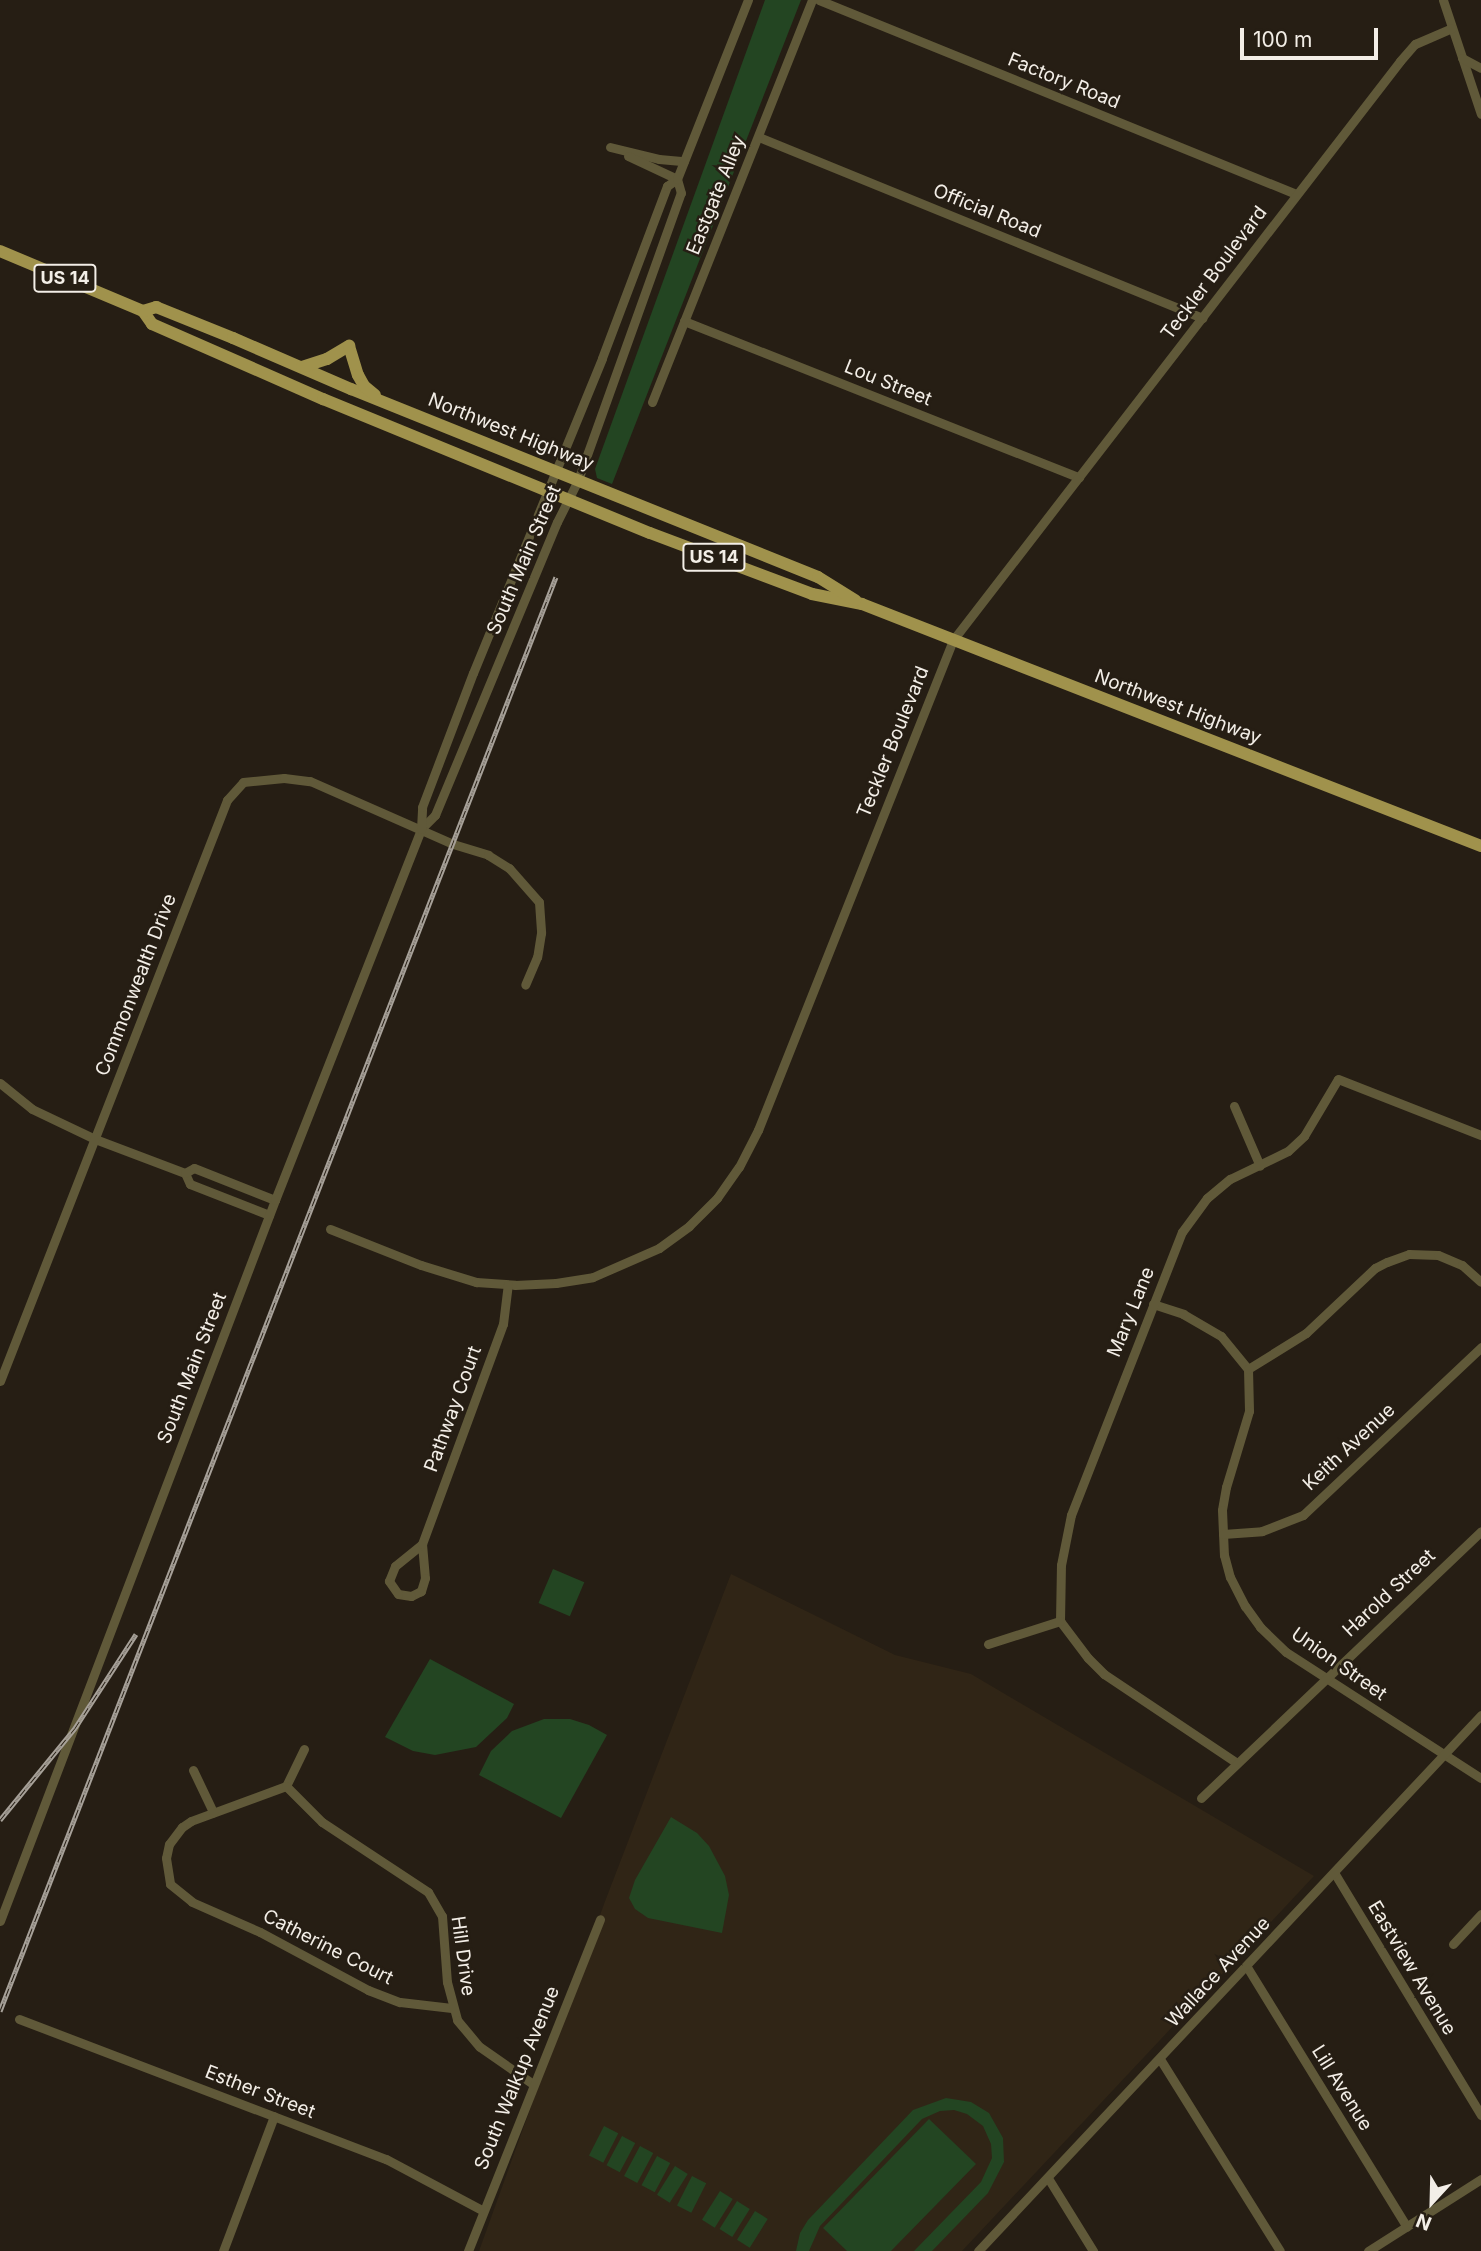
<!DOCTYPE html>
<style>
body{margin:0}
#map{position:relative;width:1481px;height:2251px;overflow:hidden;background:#261e14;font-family:Inter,sans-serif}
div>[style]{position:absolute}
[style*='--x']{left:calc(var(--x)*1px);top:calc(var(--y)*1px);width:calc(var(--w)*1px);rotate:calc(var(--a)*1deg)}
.education>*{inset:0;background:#302516}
.green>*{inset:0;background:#234522;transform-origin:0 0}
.minor>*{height:9px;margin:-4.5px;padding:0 4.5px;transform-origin:4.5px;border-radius:4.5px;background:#605939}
.major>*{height:12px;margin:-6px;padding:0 6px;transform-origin:6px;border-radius:6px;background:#a0924c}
.rail>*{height:5px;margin-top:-2.5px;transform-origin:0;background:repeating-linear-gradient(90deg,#261e14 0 8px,#a7a199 0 16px);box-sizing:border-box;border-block:2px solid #a7a199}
span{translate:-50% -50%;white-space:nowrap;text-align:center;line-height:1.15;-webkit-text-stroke:5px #261e14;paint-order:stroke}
.shield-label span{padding:2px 5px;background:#261e14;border:2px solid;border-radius:5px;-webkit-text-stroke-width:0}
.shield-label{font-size:18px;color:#f3eee7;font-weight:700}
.street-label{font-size:19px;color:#f3eee7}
.north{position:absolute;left:1397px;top:2167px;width:70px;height:70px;-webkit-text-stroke:5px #261e14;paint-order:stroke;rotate:202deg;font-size:19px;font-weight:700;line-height:28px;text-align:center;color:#f3eee7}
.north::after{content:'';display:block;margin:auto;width:24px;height:32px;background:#f3eee7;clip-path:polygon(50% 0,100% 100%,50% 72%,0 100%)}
.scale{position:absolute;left:1240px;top:28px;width:138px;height:32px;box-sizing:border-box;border:4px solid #f3eee7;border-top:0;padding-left:9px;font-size:21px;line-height:24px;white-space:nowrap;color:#f3eee7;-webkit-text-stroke:5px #261e14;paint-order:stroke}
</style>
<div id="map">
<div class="education">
<i style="clip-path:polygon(731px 1574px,895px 1655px,971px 1674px,1314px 1876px,962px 2251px,479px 2251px,604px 1904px)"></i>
</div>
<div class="green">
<i style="clip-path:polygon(765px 0,801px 0,612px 484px,597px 478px,595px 469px)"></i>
<i style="left:553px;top:1569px;width:34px;height:37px;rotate:23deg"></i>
<i style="clip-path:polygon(430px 1659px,514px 1704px,507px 1718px,476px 1747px,435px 1755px,413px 1751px,385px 1737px)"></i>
<i style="clip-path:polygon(544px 1719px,570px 1719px,589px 1725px,607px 1735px,561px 1818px,479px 1775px,491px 1751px,512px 1731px)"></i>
<i style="clip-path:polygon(671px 1817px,697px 1833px,709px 1846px,725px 1876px,729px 1895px,722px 1933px,648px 1918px,635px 1909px,629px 1898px,635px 1880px)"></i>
<i style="clip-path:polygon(946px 2098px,971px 2102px,989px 2113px,1003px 2138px,1004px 2162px,988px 2193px,932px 2251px,914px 2251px,981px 2182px,992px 2158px,991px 2144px,983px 2126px,967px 2114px,954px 2110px,940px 2111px,922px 2119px,820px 2226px,809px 2251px,796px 2251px,800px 2233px,808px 2220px,913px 2110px)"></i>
<i style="clip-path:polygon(929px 2119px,976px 2164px,891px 2251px,847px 2251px,823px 2228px)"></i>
<i style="left:604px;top:2126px;width:16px;height:33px;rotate:27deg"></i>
<i style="left:622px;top:2136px;width:15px;height:33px;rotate:28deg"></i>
<i style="left:640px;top:2146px;width:15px;height:34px;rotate:28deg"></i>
<i style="left:657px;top:2156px;width:15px;height:33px;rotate:28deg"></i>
<i style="left:675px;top:2166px;width:15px;height:34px;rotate:32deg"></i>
<i style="left:692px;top:2176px;width:16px;height:33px;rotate:27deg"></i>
<i style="left:720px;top:2191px;width:15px;height:34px;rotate:32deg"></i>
<i style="left:737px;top:2201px;width:15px;height:33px;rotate:32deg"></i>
<i style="left:755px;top:2211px;width:15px;height:34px;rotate:32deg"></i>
</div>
<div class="minor">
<i style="--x:819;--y:0;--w:515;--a:22.13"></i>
<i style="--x:1443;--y:0;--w:120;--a:71.6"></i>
<i style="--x:1462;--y:58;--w:21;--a:28"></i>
<i style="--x:759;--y:137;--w:479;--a:22.2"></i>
<i style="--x:610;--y:147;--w:50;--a:13.8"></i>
<i style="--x:659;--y:159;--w:25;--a:5"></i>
<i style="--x:628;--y:156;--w:54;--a:25.1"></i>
<i style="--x:684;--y:321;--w:425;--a:21.6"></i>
<i style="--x:652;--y:402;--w:433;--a:-68.3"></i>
<i style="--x:421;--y:829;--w:20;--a:-45"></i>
<i style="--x:435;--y:815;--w:317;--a:-67.4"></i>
<i style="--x:557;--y:522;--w:47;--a:-63.4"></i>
<i style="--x:578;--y:480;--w:305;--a:-70.3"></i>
<i style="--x:681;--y:193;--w:15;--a:-106"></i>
<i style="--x:0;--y:1083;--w:41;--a:39.1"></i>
<i style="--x:32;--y:1109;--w:70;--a:25.5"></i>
<i style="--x:95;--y:1139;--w:96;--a:20.7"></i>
<i style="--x:185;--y:1173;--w:12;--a:66"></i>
<i style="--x:190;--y:1184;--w:85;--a:21.4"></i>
<i style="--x:1234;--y:1106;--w:65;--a:66.6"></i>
<i style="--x:185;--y:1173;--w:10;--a:-29"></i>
<i style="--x:194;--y:1168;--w:87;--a:21.6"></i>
<i style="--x:330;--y:1229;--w:98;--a:21.6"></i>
<i style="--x:421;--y:1265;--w:58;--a:17.2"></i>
<i style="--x:476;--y:1282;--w:39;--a:4"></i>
<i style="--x:515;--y:1285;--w:41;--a:-2.8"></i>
<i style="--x:556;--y:1283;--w:37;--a:-9"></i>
<i style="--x:593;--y:1277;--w:72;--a:-23.7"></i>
<i style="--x:659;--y:1248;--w:37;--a:-36"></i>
<i style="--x:689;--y:1226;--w:40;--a:-45"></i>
<i style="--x:717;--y:1198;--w:38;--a:-55"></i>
<i style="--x:739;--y:1167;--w:42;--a:-62.8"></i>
<i style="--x:758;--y:1130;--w:527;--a:-68.3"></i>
<i style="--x:953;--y:640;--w:731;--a:-52.33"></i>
<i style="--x:1400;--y:61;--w:23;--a:-49"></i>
<i style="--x:1415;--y:44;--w:40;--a:-23.4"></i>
<i style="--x:1153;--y:1304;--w:32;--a:18"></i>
<i style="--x:1183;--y:1314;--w:44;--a:30.1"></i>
<i style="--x:1221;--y:1336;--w:43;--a:50.7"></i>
<i style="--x:1248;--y:1369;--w:42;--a:88.6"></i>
<i style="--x:1249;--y:1411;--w:79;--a:106.8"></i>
<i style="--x:1226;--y:1487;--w:23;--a:100"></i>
<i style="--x:1222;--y:1510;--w:45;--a:87.5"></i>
<i style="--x:1224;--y:1555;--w:23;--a:75"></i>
<i style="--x:1230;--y:1577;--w:33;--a:63"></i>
<i style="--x:1245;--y:1606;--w:26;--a:54"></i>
<i style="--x:1260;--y:1627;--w:36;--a:44"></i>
<i style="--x:1286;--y:1652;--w:232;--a:32.9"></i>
<i style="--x:1248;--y:1369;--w:68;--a:-31.8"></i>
<i style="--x:1306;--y:1333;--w:95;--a:-43.3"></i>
<i style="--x:1375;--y:1268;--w:13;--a:-27"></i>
<i style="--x:1387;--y:1262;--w:23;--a:-20"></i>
<i style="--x:1409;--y:1254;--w:29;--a:2"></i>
<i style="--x:1438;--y:1255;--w:26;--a:23"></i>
<i style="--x:1462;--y:1265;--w:25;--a:42"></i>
<i style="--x:0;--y:1381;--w:624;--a:-68.66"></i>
<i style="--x:227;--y:800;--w:24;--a:-48"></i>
<i style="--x:243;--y:782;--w:41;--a:-5.6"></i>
<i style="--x:284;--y:778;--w:26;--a:7"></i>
<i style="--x:310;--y:781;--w:156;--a:23.8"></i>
<i style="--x:453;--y:844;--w:37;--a:17"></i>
<i style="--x:488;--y:855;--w:25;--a:32"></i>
<i style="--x:509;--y:868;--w:45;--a:48.6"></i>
<i style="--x:539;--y:902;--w:31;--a:86"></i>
<i style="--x:541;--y:933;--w:24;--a:99"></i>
<i style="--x:537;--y:957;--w:30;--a:113"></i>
<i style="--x:1223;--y:1534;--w:39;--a:-4"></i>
<i style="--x:1262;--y:1531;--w:44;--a:-21.3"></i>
<i style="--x:1303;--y:1515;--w:245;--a:-43.3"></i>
<i style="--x:422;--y:1544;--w:34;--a:85"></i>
<i style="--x:425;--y:1578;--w:14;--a:107"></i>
<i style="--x:421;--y:1591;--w:11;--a:153"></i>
<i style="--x:411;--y:1596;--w:13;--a:-171"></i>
<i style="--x:398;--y:1594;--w:16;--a:-125"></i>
<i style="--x:389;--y:1581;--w:16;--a:-68"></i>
<i style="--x:395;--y:1566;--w:35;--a:-39"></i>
<i style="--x:422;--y:1544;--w:234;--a:-69.8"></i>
<i style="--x:503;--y:1324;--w:39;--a:-83"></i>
<i style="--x:1060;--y:1621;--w:56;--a:-89"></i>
<i style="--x:1061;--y:1565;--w:51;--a:-78.7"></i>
<i style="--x:1071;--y:1515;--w:304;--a:-68.6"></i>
<i style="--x:1182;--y:1232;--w:42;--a:-53.7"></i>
<i style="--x:1207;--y:1198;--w:30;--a:-40"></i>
<i style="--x:1230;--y:1179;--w:64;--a:-25.8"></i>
<i style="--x:1288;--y:1151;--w:22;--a:-43"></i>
<i style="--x:1304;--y:1136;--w:66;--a:-59.2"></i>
<i style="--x:1338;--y:1079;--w:154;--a:21.4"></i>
<i style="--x:1060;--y:1621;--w:46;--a:52.9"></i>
<i style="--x:1088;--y:1658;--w:23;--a:45"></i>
<i style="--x:1104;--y:1674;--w:160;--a:33.8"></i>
<i style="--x:988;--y:1644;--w:76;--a:-17.7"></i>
<i style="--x:304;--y:1749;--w:41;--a:115.9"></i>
<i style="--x:286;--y:1786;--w:101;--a:159.8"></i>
<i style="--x:191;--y:1821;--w:11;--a:146"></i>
<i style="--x:182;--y:1827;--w:21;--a:127"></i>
<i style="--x:169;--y:1844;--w:14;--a:102"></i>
<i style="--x:166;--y:1858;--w:26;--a:81"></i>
<i style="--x:170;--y:1884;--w:28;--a:39"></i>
<i style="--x:192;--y:1902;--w:74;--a:23.8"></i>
<i style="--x:260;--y:1932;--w:123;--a:28.2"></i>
<i style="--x:368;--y:1990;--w:34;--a:21"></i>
<i style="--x:400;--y:2002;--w:52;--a:6.6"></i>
<i style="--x:193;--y:1770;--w:47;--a:64.5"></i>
<i style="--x:286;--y:1786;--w:51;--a:45"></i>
<i style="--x:322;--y:1822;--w:127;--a:33.4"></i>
<i style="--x:428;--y:1892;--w:28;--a:60"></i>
<i style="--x:442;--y:1916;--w:66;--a:85.7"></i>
<i style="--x:447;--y:1982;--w:39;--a:75"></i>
<i style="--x:457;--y:2020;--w:35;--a:50"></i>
<i style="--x:480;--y:2047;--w:65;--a:34.9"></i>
<i style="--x:1201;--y:1798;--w:387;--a:-43.6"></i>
<i style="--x:1335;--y:1874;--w:282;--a:58.8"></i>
<i style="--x:0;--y:1921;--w:772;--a:-69.12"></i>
<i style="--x:275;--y:1200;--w:399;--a:-68.5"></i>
<i style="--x:421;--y:829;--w:22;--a:-87"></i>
<i style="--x:422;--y:807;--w:143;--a:-69.2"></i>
<i style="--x:473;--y:673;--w:340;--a:-67.7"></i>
<i style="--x:602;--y:358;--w:184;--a:-69.3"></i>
<i style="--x:667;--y:186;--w:12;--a:-35"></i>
<i style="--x:677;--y:179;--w:193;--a:-68.4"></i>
<i style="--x:1453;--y:1944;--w:41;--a:-47"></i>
<i style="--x:1247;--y:1967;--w:305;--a:58.4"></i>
<i style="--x:19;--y:2019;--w:393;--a:20.9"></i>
<i style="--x:386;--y:2159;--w:109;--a:28"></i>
<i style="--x:1160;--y:2059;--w:226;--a:58"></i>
<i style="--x:1048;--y:2178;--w:86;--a:58.3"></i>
<i style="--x:223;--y:2251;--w:144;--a:-69.3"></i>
<i style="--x:468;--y:2251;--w:357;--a:-68.3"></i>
<i style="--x:978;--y:2251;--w:735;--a:-46.82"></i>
<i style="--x:1368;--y:2251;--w:134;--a:-32.5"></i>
</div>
<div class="major">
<i style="--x:0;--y:251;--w:155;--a:22.8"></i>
<i style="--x:143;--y:311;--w:16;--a:55"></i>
<i style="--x:152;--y:324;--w:187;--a:23.7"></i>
<i style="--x:323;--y:399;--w:353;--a:22.3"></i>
<i style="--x:650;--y:533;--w:173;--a:20.6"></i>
<i style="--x:812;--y:594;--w:51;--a:11.3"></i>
<i style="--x:862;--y:604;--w:665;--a:21.35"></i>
<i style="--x:143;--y:311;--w:14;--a:-17"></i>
<i style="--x:156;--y:307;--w:83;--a:21.9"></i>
<i style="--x:233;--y:338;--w:129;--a:23.4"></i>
<i style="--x:351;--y:389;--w:503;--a:21.93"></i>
<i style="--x:818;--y:577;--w:44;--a:31.9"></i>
<i style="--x:302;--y:367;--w:26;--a:-18"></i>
<i style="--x:327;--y:359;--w:26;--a:-31"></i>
<i style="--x:349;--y:346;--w:30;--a:73"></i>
<i style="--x:358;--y:375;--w:13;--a:61"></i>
<i style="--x:364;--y:386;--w:14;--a:39"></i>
</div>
<div class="rail">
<i style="--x:0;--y:1820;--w:119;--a:-50.8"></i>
<i style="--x:75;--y:1728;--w:112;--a:-57"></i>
<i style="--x:0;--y:2011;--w:1538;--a:-68.81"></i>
</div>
<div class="shield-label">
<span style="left:65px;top:278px">US 14</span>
<span style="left:714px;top:557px">US 14</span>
</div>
<div class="street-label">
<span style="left:1064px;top:81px;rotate:22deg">Factory Road</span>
<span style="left:716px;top:195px;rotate:-68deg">Eastgate Alley</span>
<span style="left:987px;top:211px;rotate:22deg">Official Road</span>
<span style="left:1214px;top:273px;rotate:-53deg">Teckler Boulevard</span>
<span style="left:888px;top:383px;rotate:22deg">Lou Street</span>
<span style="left:511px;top:432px;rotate:22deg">Northwest Highway</span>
<span style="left:524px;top:560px;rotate:-67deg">South Main Street</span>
<span style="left:1178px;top:707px;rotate:21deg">Northwest Highway</span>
<span style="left:893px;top:742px;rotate:-68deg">Teckler Boulevard</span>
<span style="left:136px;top:985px;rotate:-69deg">Commonwealth Drive</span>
<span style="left:1131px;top:1312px;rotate:-68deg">Mary Lane</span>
<span style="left:192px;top:1368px;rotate:-69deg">South Main Street</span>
<span style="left:453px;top:1409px;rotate:-70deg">Pathway Court</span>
<span style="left:1349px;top:1447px;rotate:-43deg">Keith Avenue</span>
<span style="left:1389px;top:1593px;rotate:-43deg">Harold Street</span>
<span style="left:1339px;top:1664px;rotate:35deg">Union Street</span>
<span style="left:328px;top:1947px;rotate:27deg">Catherine Court</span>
<span style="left:463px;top:1956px;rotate:82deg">Hill Drive</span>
<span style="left:1412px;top:1968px;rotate:59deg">Eastview Avenue</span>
<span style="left:1218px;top:1972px;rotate:-47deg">Wallace Avenue</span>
<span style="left:517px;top:2078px;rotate:-68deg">South Walkup Avenue</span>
<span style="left:1342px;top:2088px;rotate:58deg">Lill Avenue</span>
<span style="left:260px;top:2092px;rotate:21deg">Esther Street</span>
</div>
<div class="north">N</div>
<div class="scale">100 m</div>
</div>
